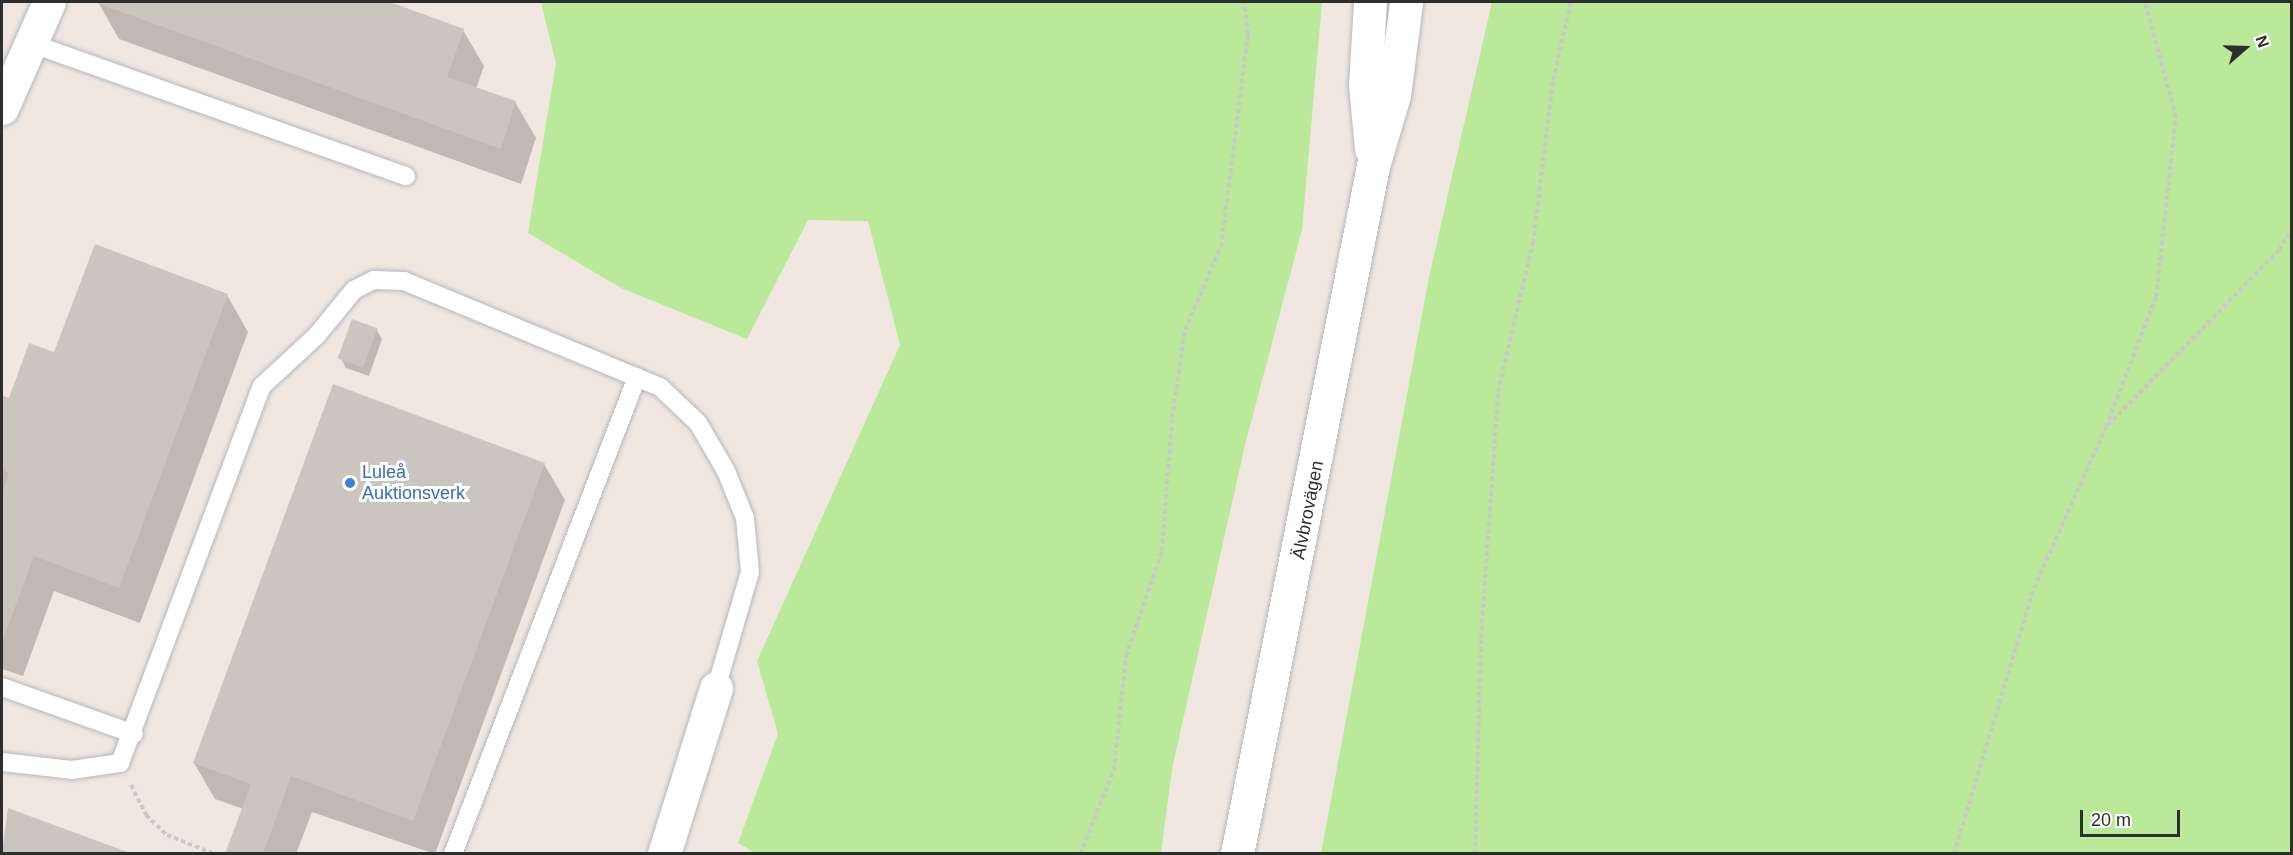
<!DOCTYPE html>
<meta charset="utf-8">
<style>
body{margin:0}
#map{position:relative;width:2293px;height:855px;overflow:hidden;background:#f0e8e0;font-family:Helvetica,sans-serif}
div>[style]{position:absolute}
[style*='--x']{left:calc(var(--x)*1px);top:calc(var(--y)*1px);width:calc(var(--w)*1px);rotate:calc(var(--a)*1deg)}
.green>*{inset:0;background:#b9e999}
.shadow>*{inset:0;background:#0003}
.building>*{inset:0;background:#cbc5bf;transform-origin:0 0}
.path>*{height:4px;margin-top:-2px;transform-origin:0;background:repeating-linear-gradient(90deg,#c9c9c9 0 4.5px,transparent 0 7.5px)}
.roads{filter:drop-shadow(0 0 2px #b4b7c2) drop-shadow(0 0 2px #b4b7c2)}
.service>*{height:18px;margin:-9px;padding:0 9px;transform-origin:9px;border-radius:9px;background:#fff}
.minor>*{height:33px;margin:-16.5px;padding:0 16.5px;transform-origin:16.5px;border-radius:16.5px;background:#fff}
.secondary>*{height:33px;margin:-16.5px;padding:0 16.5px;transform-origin:16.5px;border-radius:16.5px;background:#fff}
.dots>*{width:16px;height:16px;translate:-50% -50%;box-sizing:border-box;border:3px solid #fff;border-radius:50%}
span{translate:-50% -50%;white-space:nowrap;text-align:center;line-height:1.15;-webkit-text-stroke:6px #fff;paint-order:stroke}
.shop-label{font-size:18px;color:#366cbe}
.left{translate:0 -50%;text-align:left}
.street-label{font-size:18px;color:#2e2e2e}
.frame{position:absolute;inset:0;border:3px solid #2e2e2e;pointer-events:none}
.north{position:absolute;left:2215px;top:18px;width:60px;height:60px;-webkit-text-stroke:4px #fff;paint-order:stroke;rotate:70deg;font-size:16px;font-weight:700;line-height:24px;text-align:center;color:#2e2e2e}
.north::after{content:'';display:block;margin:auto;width:21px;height:27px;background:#2e2e2e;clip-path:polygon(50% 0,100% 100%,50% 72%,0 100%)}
.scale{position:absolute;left:2080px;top:810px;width:100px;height:27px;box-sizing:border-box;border:3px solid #2e2e2e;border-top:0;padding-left:8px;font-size:18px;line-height:21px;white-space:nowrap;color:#2e2e2e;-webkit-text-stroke:4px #fff;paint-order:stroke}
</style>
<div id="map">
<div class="green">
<i style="clip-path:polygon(541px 2px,1322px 2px,1302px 230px,1246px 441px,1172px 769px,1161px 853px,757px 854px,738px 843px,778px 734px,757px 661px,900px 345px,868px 221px,808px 220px,747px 339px,621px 288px,528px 233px,556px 63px)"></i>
<i style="clip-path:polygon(1492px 2px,2291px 2px,2291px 853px,1321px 853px,1429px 277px)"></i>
</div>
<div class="shadow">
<i style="clip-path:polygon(98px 2px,386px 2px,463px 30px,484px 66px,476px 89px,515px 102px,536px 138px,521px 184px,119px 39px)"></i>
<i style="clip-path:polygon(227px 295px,248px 332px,140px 623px,54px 591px,23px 676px,2px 669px,2px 397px,10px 400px,55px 354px)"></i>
<i style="clip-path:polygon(376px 329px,382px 339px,369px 376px,346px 368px,341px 359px)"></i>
<i style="clip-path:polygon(544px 464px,565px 500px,435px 854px,312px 812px,296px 854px,227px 854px,243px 809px,215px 799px,194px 763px)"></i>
<i style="clip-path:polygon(8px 810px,126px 854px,2px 854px)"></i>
</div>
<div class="building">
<i style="clip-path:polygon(94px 2px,390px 2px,464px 29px,447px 77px,516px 101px,501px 149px)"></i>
<i style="clip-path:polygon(95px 244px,228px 294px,119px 588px,34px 556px,2px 642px,2px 494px,9px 473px,2px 470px,2px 395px,9px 398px,29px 343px,54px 352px)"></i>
<i style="left:352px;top:319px;width:27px;height:42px;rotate:20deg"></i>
<i style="clip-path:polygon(333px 384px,545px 463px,413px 821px,291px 776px,263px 854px,225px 854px,251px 784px,193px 763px)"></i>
<i style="clip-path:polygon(8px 808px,130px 853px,130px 854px,2px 854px)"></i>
</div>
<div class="path">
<i style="--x:2108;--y:425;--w:245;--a:-45.7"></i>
<i style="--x:2279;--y:250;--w:25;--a:-58"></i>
<i style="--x:131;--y:785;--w:34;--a:63"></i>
<i style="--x:146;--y:815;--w:29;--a:44"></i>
<i style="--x:167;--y:835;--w:48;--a:21.8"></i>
<i style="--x:1080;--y:854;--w:91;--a:-68"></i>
<i style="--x:1114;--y:770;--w:115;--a:-84"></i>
<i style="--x:1126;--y:656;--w:111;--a:-71.1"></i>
<i style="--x:1162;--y:551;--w:133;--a:-85.7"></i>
<i style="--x:1172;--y:418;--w:89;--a:-81.6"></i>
<i style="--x:1185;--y:330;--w:90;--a:-66.6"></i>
<i style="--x:1221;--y:247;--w:215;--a:-82.8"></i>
<i style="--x:1248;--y:34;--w:32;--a:-97"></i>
<i style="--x:1475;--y:854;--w:216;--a:-88.4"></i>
<i style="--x:1481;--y:638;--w:247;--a:-86"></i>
<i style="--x:1498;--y:392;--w:153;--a:-76.8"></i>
<i style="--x:1533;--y:243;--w:164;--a:-83"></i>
<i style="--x:1553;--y:80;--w:80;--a:-77"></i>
<i style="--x:1954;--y:854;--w:278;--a:-73.3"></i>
<i style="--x:2034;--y:588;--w:176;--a:-65.9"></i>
<i style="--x:2106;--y:427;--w:139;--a:-69"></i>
<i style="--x:2156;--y:297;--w:181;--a:-83.7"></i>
<i style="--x:2176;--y:117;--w:119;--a:-105.1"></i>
</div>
<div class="roads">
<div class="service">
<i style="--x:30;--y:43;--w:399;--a:19.5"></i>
<i style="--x:2;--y:687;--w:140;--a:19.6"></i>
<i style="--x:2;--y:762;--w:70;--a:6.5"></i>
<i style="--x:72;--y:770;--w:49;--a:-8.3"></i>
<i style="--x:120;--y:763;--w:403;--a:-69.4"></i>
<i style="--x:262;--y:386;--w:75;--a:-42.8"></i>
<i style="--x:317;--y:335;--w:58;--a:-50.6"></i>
<i style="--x:354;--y:290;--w:22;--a:-27"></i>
<i style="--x:374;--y:280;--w:30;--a:2"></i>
<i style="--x:404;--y:281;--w:277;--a:22.5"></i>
<i style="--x:660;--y:387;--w:52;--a:43.5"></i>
<i style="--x:698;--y:423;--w:56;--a:59.7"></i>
<i style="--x:726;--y:471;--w:51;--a:68"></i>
<i style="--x:745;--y:518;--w:54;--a:84.7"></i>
<i style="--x:750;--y:572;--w:121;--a:106.3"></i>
<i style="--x:453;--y:854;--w:511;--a:-68.91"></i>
</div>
<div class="minor">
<i style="--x:2;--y:108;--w:116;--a:-66.1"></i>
<i style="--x:664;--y:854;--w:174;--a:-72.6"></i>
</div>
<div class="secondary">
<i style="--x:1370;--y:2;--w:83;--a:93.4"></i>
<i style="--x:1365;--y:85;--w:64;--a:84.6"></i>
<i style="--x:1237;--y:854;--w:701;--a:-78.82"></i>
<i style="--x:1373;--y:166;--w:74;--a:-73.5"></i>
<i style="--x:1394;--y:95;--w:94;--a:-82.6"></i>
</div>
</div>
<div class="dots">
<i style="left:350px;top:483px;background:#3f7fe0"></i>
</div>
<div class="shop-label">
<span class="left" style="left:362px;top:483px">Luleå<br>Auktionsverk</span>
</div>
<div class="street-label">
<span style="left:1308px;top:510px;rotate:-79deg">Älvbrovägen</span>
</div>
<div class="frame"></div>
<div class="north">N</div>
<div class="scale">20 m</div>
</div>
